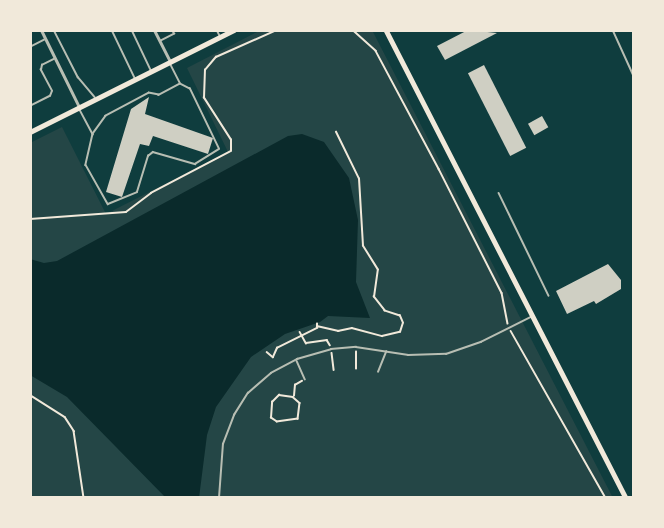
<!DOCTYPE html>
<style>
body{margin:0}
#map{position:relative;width:664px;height:528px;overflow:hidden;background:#0f3d3e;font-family:Inter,sans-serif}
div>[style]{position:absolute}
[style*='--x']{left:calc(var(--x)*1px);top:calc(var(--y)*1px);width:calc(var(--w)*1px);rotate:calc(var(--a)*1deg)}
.green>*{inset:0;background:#244646}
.water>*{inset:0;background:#0a2a2b}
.building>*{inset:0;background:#cfcfc3;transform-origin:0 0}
.path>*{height:1.5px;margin:-0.75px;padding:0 0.75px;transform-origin:0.75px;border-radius:0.75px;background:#f1e9da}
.service>*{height:1.5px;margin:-0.75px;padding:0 0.75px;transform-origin:0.75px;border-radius:0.75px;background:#b8beb3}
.minor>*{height:3px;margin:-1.5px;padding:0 1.5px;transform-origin:1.5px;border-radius:1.5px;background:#b8beb3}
.secondary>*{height:4.5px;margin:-2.25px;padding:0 2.25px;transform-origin:2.25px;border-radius:2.25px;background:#f1e9da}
span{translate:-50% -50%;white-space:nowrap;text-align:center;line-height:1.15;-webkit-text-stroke:5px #f1e9da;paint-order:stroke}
.frame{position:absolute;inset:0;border:32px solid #f1e9da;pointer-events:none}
</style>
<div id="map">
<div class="green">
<i style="clip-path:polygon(261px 30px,372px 30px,613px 498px,30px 498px,30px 143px,62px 127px,106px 214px,228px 152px,187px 68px)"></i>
</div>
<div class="water">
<i style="clip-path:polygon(302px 134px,324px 142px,349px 178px,358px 220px,356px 282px,370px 318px,328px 316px,320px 322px,285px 334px,251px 357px,216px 407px,207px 435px,199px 498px,166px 498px,67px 397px,30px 375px,30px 259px,44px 263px,57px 261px,288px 136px)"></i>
</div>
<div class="building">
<i style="clip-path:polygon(468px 30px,497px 33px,445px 60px,437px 46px)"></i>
<i style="left:484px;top:65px;width:93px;height:18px;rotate:63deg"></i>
<i style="clip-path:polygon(149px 97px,145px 114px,213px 138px,208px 154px,153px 136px,149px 146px,140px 144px,122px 197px,106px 192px,131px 109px)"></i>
<i style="left:542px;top:116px;width:13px;height:16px;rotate:61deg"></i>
<i style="clip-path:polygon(608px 264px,621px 280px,621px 289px,596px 304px,594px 301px,567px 314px,556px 291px)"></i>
</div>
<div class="path">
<i style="--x:353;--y:30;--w:31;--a:42"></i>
<i style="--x:376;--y:51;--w:134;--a:61.9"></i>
<i style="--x:439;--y:169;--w:139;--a:63.1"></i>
<i style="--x:502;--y:293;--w:31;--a:79"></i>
<i style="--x:30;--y:219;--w:96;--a:-4.2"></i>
<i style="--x:126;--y:212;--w:31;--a:-37"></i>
<i style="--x:151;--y:193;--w:90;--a:-27.7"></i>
<i style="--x:231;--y:151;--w:11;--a:-90"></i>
<i style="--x:231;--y:140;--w:50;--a:-122.7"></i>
<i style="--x:204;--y:98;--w:28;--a:-88"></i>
<i style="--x:205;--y:70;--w:17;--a:-50"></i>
<i style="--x:216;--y:57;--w:67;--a:-23.9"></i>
<i style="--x:317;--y:326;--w:22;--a:13"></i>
<i style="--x:338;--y:331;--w:14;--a:-12"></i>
<i style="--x:352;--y:328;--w:31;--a:15"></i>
<i style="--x:382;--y:336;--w:18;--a:-13"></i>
<i style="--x:400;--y:332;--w:9;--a:-72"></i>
<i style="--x:403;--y:323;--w:8;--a:-113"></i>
<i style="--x:400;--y:316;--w:16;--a:-162"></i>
<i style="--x:385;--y:311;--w:18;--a:-128"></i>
<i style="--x:374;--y:297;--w:27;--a:-82"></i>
<i style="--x:378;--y:270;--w:28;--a:-122"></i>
<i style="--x:363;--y:246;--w:67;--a:-93.4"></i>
<i style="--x:359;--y:179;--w:52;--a:-116.1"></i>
<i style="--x:511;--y:331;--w:192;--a:60.4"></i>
<i style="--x:300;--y:332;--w:13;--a:61"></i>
<i style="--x:306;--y:343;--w:21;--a:-8"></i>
<i style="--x:327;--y:340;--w:6;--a:59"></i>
<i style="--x:267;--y:352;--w:8;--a:40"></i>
<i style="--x:273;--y:357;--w:10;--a:-66"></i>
<i style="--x:277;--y:348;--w:45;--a:-26.6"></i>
<i style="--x:317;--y:328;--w:4;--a:-90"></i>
<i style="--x:332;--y:353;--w:17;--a:83"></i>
<i style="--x:356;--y:369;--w:17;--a:-90"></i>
<i style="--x:30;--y:395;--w:41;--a:32.2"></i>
<i style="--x:65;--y:417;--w:17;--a:57"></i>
<i style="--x:74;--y:431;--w:68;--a:81.5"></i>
<i style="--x:279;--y:395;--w:14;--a:8"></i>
<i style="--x:293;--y:397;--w:9;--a:41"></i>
<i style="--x:300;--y:403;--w:16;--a:97"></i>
<i style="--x:298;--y:419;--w:21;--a:172"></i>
<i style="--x:277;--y:422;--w:7;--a:-146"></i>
<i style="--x:271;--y:418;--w:16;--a:-86"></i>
<i style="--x:272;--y:402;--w:10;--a:-45"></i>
<i style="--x:294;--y:396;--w:11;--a:-85"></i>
<i style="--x:295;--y:385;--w:8;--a:-30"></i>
</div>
<div class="service">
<i style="--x:54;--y:30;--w:53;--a:62.9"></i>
<i style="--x:78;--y:77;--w:26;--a:50"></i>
<i style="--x:112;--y:30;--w:53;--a:64.4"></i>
<i style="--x:132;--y:30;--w:44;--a:64.6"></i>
<i style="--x:217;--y:30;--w:7;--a:63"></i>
<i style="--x:613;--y:30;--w:51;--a:65.5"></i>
<i style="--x:160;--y:41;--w:16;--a:-27"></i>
<i style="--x:174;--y:34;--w:4;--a:-117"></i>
<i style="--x:30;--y:47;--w:16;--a:-27"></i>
<i style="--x:170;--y:63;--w:22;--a:63"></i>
<i style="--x:30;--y:106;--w:22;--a:-27"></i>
<i style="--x:50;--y:96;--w:5;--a:-68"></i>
<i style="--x:52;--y:91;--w:24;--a:-118"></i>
<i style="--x:41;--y:70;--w:5;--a:-79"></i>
<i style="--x:42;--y:65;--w:13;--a:-27"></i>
<i style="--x:79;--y:108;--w:30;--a:62"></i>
<i style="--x:93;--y:134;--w:32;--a:103"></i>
<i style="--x:86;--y:165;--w:45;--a:60.6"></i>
<i style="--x:108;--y:204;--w:31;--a:-22"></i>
<i style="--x:137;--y:192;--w:38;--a:-73"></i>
<i style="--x:148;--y:156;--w:6;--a:-39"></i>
<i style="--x:153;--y:152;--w:44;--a:15.9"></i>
<i style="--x:195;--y:164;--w:28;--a:-32"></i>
<i style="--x:219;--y:149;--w:67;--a:-115.8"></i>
<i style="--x:190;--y:89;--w:11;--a:-153"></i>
<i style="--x:180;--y:84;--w:24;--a:152"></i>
<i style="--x:159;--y:95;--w:10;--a:-169"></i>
<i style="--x:149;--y:93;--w:49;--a:151.9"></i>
<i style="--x:106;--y:116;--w:22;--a:126"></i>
<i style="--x:499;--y:193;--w:114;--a:64.1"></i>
<i style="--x:297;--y:361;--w:20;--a:66"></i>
<i style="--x:378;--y:372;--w:22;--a:-68"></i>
<i style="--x:219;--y:498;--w:54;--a:-85.8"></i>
<i style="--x:223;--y:444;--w:31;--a:-69"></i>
<i style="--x:234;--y:415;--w:26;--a:-58"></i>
<i style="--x:248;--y:393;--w:30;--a:-41"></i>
<i style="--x:271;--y:373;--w:30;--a:-28"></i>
<i style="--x:297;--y:359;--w:35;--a:-16"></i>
<i style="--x:331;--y:349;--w:25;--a:-5"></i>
<i style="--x:356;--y:347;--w:53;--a:8.7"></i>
<i style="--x:408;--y:355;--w:38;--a:-2"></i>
<i style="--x:446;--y:354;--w:37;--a:-19"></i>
<i style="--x:481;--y:342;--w:56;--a:-26.6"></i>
</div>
<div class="minor">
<i style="--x:41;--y:30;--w:86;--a:63.7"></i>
<i style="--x:154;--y:30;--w:36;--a:63"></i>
</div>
<div class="secondary">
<i style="--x:386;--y:30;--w:526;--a:62.85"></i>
<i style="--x:30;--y:132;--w:228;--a:-26.6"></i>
</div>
<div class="frame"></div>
</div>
